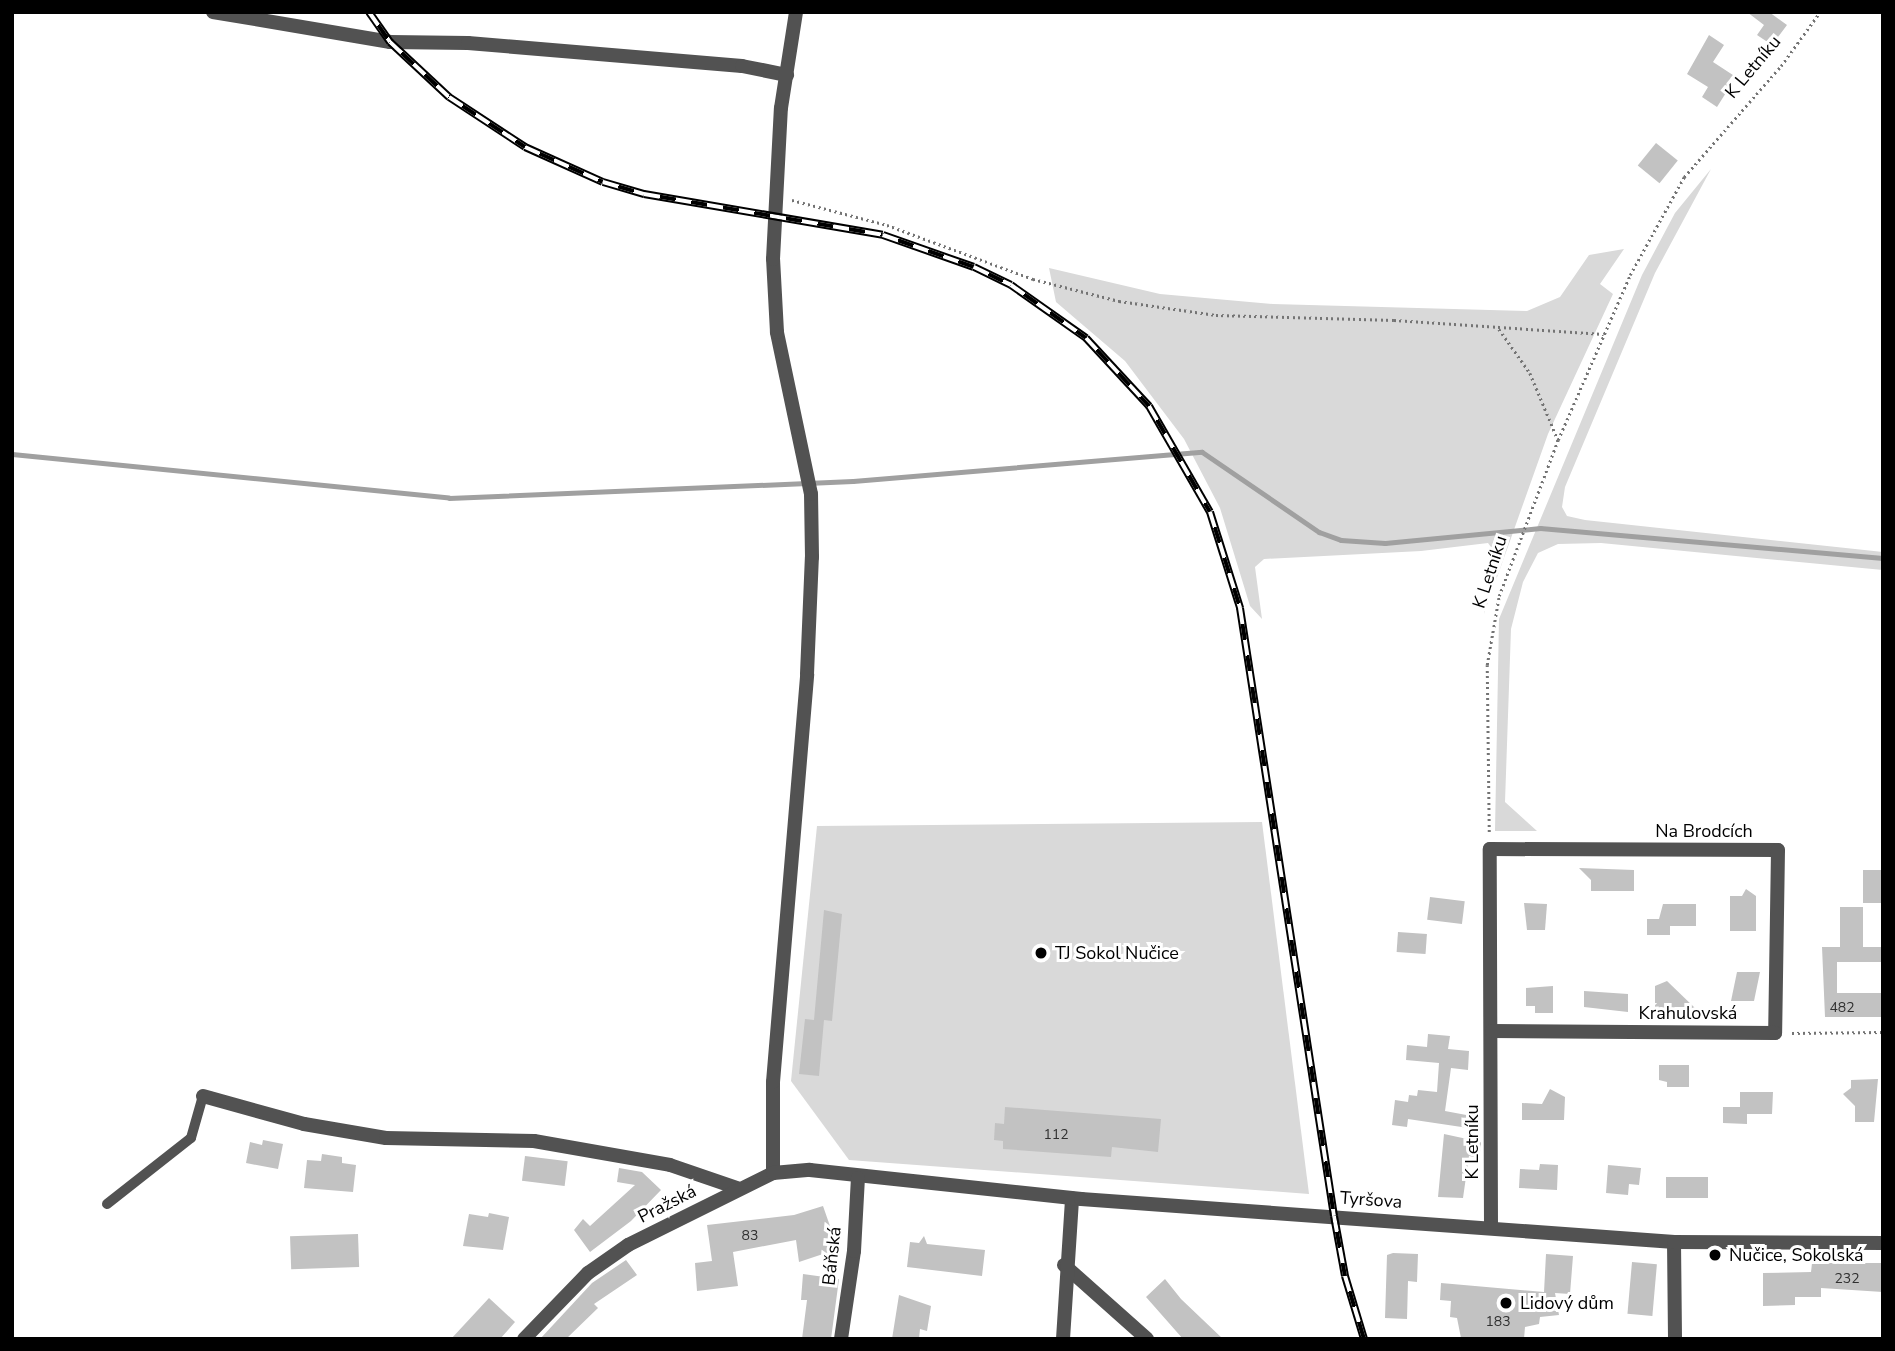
<!DOCTYPE html>
<meta charset="utf-8">
<style>
body{margin:0}
#map{position:relative;width:1895px;height:1351px;overflow:hidden;background:#fff;font-family:"Nunito Sans",sans-serif}
div>[style]{position:absolute}
[style*='--x']{left:calc(var(--x)*1px);top:calc(var(--y)*1px);width:calc(var(--w)*1px);rotate:calc(var(--a)*1deg)}
.green>*{inset:0;background:#d9d9d9}
.stream>*{height:5px;margin:-2.5px;padding:0 2.5px;transform-origin:2.5px;border-radius:2.5px;background:#a0a0a0}
.building>*{inset:0;background:#c2c2c2;transform-origin:0 0}
.path>*{height:2.5px;margin-top:-1.25px;transform-origin:0;background:repeating-linear-gradient(90deg,#747474 0 2px,transparent 0 5.5px)}
.service>*{height:10px;margin:-5px;padding:0 5px;transform-origin:5px;border-radius:5px;background:#525252}
.minor>*{height:14px;margin:-7px;padding:0 7px;transform-origin:7px;border-radius:7px;background:#525252}
.tertiary>*{height:14px;margin:-7px;padding:0 7px;transform-origin:7px;border-radius:7px;background:#525252}
.rail>*{height:8px;margin-top:-4px;transform-origin:0;background:repeating-linear-gradient(90deg,#fff 0 16px,#000 0 32px);box-sizing:border-box;border-block:2px solid #000}
.dots>*{width:19px;height:19px;translate:-50% -50%;box-sizing:border-box;border:4px solid #fff;border-radius:50%}
span{translate:-50% -50%;white-space:nowrap;text-align:center;line-height:1.15;-webkit-text-stroke:6px #fff;paint-order:stroke}
.number-label{font-size:14px;color:#303030}
.number-label span{-webkit-text-stroke-width:0}
.street-label{font-size:18px;color:#000}
.poi-label{font-size:18px;color:#000}
.left{translate:0 -50%;text-align:left}
.frame{position:absolute;inset:0;border:14px solid #000;pointer-events:none}
</style>
<div id="map">
<div class="green">
<i style="clip-path:polygon(1711px 169px,1655px 273px,1565px 487px,1562px 507px,1567px 516px,1585px 520px,1883px 552px,1883px 570px,1601px 543px,1558px 544px,1538px 553px,1523px 582px,1511px 629px,1505px 802px,1537px 831px,1495px 831px,1499px 619px,1642px 275px,1675px 213px)"></i>
<i style="clip-path:polygon(1624px 249px,1600px 284px,1613px 294px,1548px 434px,1484px 614px,1496px 554px,1488px 543px,1421px 551px,1264px 559px,1255px 567px,1262px 619px,1250px 606px,1220px 508px,1184px 439px,1125px 361px,1056px 302px,1049px 268px,1160px 294px,1273px 304px,1527px 311px,1560px 297px,1589px 255px)"></i>
<i style="clip-path:polygon(1262px 822px,1309px 1194px,849px 1160px,791px 1081px,817px 826px)"></i>
</div>
<div class="stream">
<i style="--x:12;--y:454;--w:439;--a:5.7"></i>
<i style="--x:449;--y:498;--w:404;--a:-2.4"></i>
<i style="--x:853;--y:481;--w:350;--a:-4.8"></i>
<i style="--x:1202;--y:452;--w:142;--a:34.4"></i>
<i style="--x:1319;--y:532;--w:23;--a:20"></i>
<i style="--x:1341;--y:540;--w:44;--a:3.9"></i>
<i style="--x:1385;--y:543;--w:156;--a:-5.5"></i>
<i style="--x:1540;--y:528;--w:344;--a:5"></i>
</div>
<div class="building">
<i style="clip-path:polygon(1747px 12px,1769px 12px,1787px 25px,1772px 45px,1757px 35px,1764px 25px)"></i>
<i style="clip-path:polygon(1709px 35px,1724px 45px,1713px 62px,1736px 77px,1717px 107px,1702px 97px,1708px 87px,1687px 74px)"></i>
<i style="left:1656px;top:143px;width:28px;height:29px;rotate:39deg"></i>
<i style="clip-path:polygon(1579px 868px,1634px 870px,1634px 891px,1591px 891px,1591px 880px)"></i>
<i style="left:1863px;top:870px;width:20px;height:33px"></i>
<i style="clip-path:polygon(1746px 889px,1756px 896px,1756px 931px,1730px 931px,1730px 896px,1742px 896px)"></i>
<i style="left:1430px;top:897px;width:35px;height:23px;rotate:7deg"></i>
<i style="clip-path:polygon(1524px 903px,1547px 904px,1545px 930px,1527px 930px)"></i>
<i style="clip-path:polygon(1663px 904px,1696px 904px,1696px 926px,1670px 926px,1670px 935px,1647px 935px,1647px 919px,1659px 919px)"></i>
<i style="clip-path:polygon(1840px 907px,1863px 907px,1863px 947px,1883px 947px,1883px 962px,1837px 962px,1837px 993px,1883px 993px,1883px 1017px,1825px 1017px,1822px 947px,1840px 947px)"></i>
<i style="clip-path:polygon(824px 910px,842px 914px,832px 1021px,824px 1020px,819px 1076px,799px 1074px,805px 1019px,814px 1020px)"></i>
<i style="left:1398px;top:932px;width:29px;height:20px;rotate:4deg"></i>
<i style="clip-path:polygon(1737px 972px,1760px 972px,1754px 1001px,1731px 1001px)"></i>
<i style="clip-path:polygon(1667px 981px,1695px 1008px,1655px 1011px,1655px 986px)"></i>
<i style="clip-path:polygon(1553px 986px,1553px 1013px,1535px 1013px,1535px 1006px,1526px 1006px,1526px 988px)"></i>
<i style="clip-path:polygon(1584px 991px,1628px 994px,1628px 1012px,1584px 1007px)"></i>
<i style="clip-path:polygon(1428px 1034px,1450px 1036px,1448px 1049px,1469px 1051px,1468px 1070px,1451px 1068px,1445px 1111px,1477px 1117px,1475px 1129px,1408px 1119px,1407px 1127px,1392px 1125px,1395px 1100px,1408px 1102px,1409px 1095px,1417px 1096px,1418px 1090px,1437px 1092px,1439px 1063px,1406px 1060px,1407px 1045px,1427px 1047px)"></i>
<i style="clip-path:polygon(1659px 1065px,1689px 1065px,1689px 1087px,1667px 1087px,1667px 1082px,1659px 1080px)"></i>
<i style="clip-path:polygon(1878px 1079px,1874px 1122px,1855px 1122px,1855px 1106px,1843px 1094px,1851px 1088px,1851px 1080px)"></i>
<i style="clip-path:polygon(1550px 1089px,1565px 1097px,1564px 1120px,1522px 1120px,1522px 1103px,1542px 1104px)"></i>
<i style="clip-path:polygon(1740px 1092px,1773px 1092px,1772px 1114px,1747px 1114px,1747px 1124px,1723px 1123px,1723px 1107px,1740px 1107px)"></i>
<i style="clip-path:polygon(1005px 1107px,1161px 1119px,1158px 1152px,1112px 1147px,1111px 1157px,1003px 1149px,1003px 1141px,994px 1140px,995px 1123px,1004px 1124px)"></i>
<i style="clip-path:polygon(1444px 1134px,1481px 1142px,1480px 1158px,1469px 1156px,1463px 1198px,1438px 1197px)"></i>
<i style="clip-path:polygon(263px 1140px,283px 1144px,278px 1169px,246px 1163px,250px 1142px,262px 1145px)"></i>
<i style="clip-path:polygon(322px 1154px,342px 1157px,342px 1163px,356px 1165px,353px 1192px,304px 1188px,307px 1160px,321px 1161px)"></i>
<i style="left:525px;top:1156px;width:43px;height:25px;rotate:7deg"></i>
<i style="clip-path:polygon(1540px 1164px,1558px 1165px,1557px 1190px,1519px 1188px,1520px 1169px,1539px 1170px)"></i>
<i style="clip-path:polygon(1608px 1165px,1641px 1168px,1639px 1185px,1629px 1184px,1628px 1195px,1606px 1193px)"></i>
<i style="clip-path:polygon(619px 1168px,642px 1172px,661px 1190px,631px 1221px,590px 1252px,574px 1230px,583px 1219px,590px 1226px,635px 1185px,617px 1182px)"></i>
<i style="left:1666px;top:1177px;width:42px;height:21px"></i>
<i style="clip-path:polygon(823px 1206px,838px 1249px,799px 1262px,796px 1240px,733px 1252px,738px 1286px,697px 1291px,695px 1263px,712px 1261px,707px 1225px,794px 1215px)"></i>
<i style="clip-path:polygon(489px 1213px,509px 1217px,503px 1250px,463px 1246px,469px 1214px,488px 1217px)"></i>
<i style="left:358px;top:1234px;width:33px;height:68px;rotate:88deg"></i>
<i style="clip-path:polygon(924px 1236px,927px 1244px,985px 1250px,982px 1276px,907px 1267px,910px 1242px,919px 1243px)"></i>
<i style="clip-path:polygon(1393px 1253px,1418px 1254px,1417px 1282px,1408px 1281px,1407px 1319px,1385px 1318px,1387px 1255px)"></i>
<i style="clip-path:polygon(1546px 1254px,1573px 1256px,1570px 1294px,1555px 1293px,1559px 1315px,1540px 1317px,1539px 1324px,1525px 1327px,1524px 1339px,1461px 1338px,1457px 1318px,1450px 1317px,1451px 1301px,1440px 1300px,1441px 1283px,1544px 1292px)"></i>
<i style="clip-path:polygon(626px 1260px,637px 1275px,594px 1304px,598px 1308px,566px 1339px,540px 1339px,592px 1283px)"></i>
<i style="left:1632px;top:1262px;width:25px;height:52px;rotate:5deg"></i>
<i style="clip-path:polygon(1812px 1263px,1882px 1263px,1883px 1292px,1821px 1288px,1821px 1297px,1795px 1297px,1795px 1305px,1763px 1306px,1763px 1273px,1811px 1272px)"></i>
<i style="clip-path:polygon(803px 1274px,839px 1279px,831px 1339px,802px 1339px,807px 1300px,801px 1300px)"></i>
<i style="clip-path:polygon(1165px 1279px,1181px 1299px,1223px 1339px,1183px 1339px,1146px 1297px)"></i>
<i style="clip-path:polygon(899px 1295px,931px 1306px,927px 1331px,920px 1329px,919px 1339px,892px 1339px)"></i>
<i style="clip-path:polygon(489px 1298px,515px 1322px,500px 1339px,451px 1339px)"></i>
</div>
<div class="path">
<i style="--x:792;--y:200;--w:98;--a:14.7"></i>
<i style="--x:887;--y:225;--w:156;--a:20.3"></i>
<i style="--x:1033;--y:279;--w:89;--a:14.3"></i>
<i style="--x:1119;--y:301;--w:98;--a:8.2"></i>
<i style="--x:1216;--y:315;--w:178;--a:1.6"></i>
<i style="--x:1394;--y:320;--w:210;--a:3.8"></i>
<i style="--x:1499;--y:329;--w:54;--a:54.8"></i>
<i style="--x:1530;--y:373;--w:73;--a:67.3"></i>
<i style="--x:1489;--y:832;--w:167;--a:-90.7"></i>
<i style="--x:1487;--y:665;--w:70;--a:-80.1"></i>
<i style="--x:1499;--y:596;--w:167;--a:-69.3"></i>
<i style="--x:1558;--y:440;--w:180;--a:-66.4"></i>
<i style="--x:1630;--y:275;--w:112;--a:-61.1"></i>
<i style="--x:1684;--y:177;--w:147;--a:-48.9"></i>
<i style="--x:1781;--y:66;--w:67;--a:-54.2"></i>
<i style="--x:1792;--y:1033;--w:91;--a:-0.6"></i>
</div>
<div class="service">
<i style="--x:107;--y:1204;--w:107;--a:-38.2"></i>
<i style="--x:191;--y:1138;--w:44;--a:-74.1"></i>
</div>
<div class="minor">
<i style="--x:203;--y:1096;--w:105;--a:15.5"></i>
<i style="--x:304;--y:1124;--w:83;--a:9.7"></i>
<i style="--x:386;--y:1138;--w:148;--a:1.2"></i>
<i style="--x:534;--y:1141;--w:138;--a:10"></i>
<i style="--x:670;--y:1165;--w:71;--a:18.9"></i>
<i style="--x:1491;--y:1227;--w:378;--a:-90.2"></i>
<i style="--x:1490;--y:849;--w:288;--a:0.2"></i>
<i style="--x:1778;--y:850;--w:183;--a:90.9"></i>
<i style="--x:1775;--y:1033;--w:283;--a:-179.6"></i>
<i style="--x:1674;--y:1242;--w:97;--a:89.4"></i>
<i style="--x:1064;--y:1265;--w:111;--a:41.7"></i>
<i style="--x:1063;--y:1339;--w:141;--a:-86.3"></i>
</div>
<div class="tertiary">
<i style="--x:213;--y:12;--w:180;--a:9.6"></i>
<i style="--x:390;--y:42;--w:78;--a:0.7"></i>
<i style="--x:468;--y:43;--w:275;--a:4.8"></i>
<i style="--x:742;--y:66;--w:46;--a:11.3"></i>
<i style="--x:773;--y:1173;--w:91;--a:-90"></i>
<i style="--x:773;--y:1082;--w:409;--a:-85.2"></i>
<i style="--x:807;--y:674;--w:117;--a:-87.6"></i>
<i style="--x:812;--y:557;--w:63;--a:-90.9"></i>
<i style="--x:811;--y:494;--w:166;--a:-101.9"></i>
<i style="--x:777;--y:332;--w:73;--a:-93.1"></i>
<i style="--x:773;--y:259;--w:151;--a:-87"></i>
<i style="--x:781;--y:108;--w:97;--a:-81.1"></i>
<i style="--x:524;--y:1339;--w:92;--a:-45.9"></i>
<i style="--x:588;--y:1273;--w:49;--a:-35"></i>
<i style="--x:628;--y:1245;--w:162;--a:-26.4"></i>
<i style="--x:773;--y:1173;--w:37;--a:-5"></i>
<i style="--x:810;--y:1170;--w:273;--a:6.1"></i>
<i style="--x:1081;--y:1199;--w:595;--a:4.15"></i>
<i style="--x:1674;--y:1242;--w:209;--a:0.3"></i>
<i style="--x:841;--y:1339;--w:89;--a:-81.6"></i>
<i style="--x:854;--y:1251;--w:73;--a:-86.9"></i>
</div>
<div class="rail">
<i style="--x:369;--y:12;--w:37;--a:55"></i>
<i style="--x:390;--y:42;--w:81;--a:43"></i>
<i style="--x:449;--y:97;--w:91;--a:33.3"></i>
<i style="--x:525;--y:147;--w:85;--a:24.2"></i>
<i style="--x:603;--y:182;--w:43;--a:16.3"></i>
<i style="--x:644;--y:194;--w:242;--a:9.7"></i>
<i style="--x:883;--y:235;--w:96;--a:19.4"></i>
<i style="--x:974;--y:267;--w:41;--a:25.9"></i>
<i style="--x:1011;--y:285;--w:92;--a:35.2"></i>
<i style="--x:1086;--y:338;--w:93;--a:47.2"></i>
<i style="--x:1149;--y:406;--w:122;--a:60.1"></i>
<i style="--x:1210;--y:512;--w:101;--a:72.6"></i>
<i style="--x:1240;--y:608;--w:615;--a:81.21"></i>
<i style="--x:1334;--y:1216;--w:61;--a:79.6"></i>
<i style="--x:1345;--y:1276;--w:66;--a:73.2"></i>
</div>
<div class="dots">
<i style="left:1041px;top:953px;background:#000"></i>
<i style="left:1715px;top:1255px;background:#000"></i>
<i style="left:1506px;top:1303px;background:#000"></i>
</div>
<div class="number-label">
<span style="left:1842px;top:1008px">482</span>
<span style="left:1056px;top:1135px">112</span>
<span style="left:750px;top:1236px">83</span>
<span style="left:1847px;top:1279px">232</span>
<span style="left:1498px;top:1322px">183</span>
</div>
<div class="street-label">
<span style="left:1753px;top:67px;rotate:-50deg">K Letníku</span>
<span style="left:1490px;top:572px;rotate:-72deg">K Letníku</span>
<span style="left:1704px;top:831px">Na Brodcích</span>
<span style="left:1688px;top:1013px">Krahulovská</span>
<span style="left:1472px;top:1142px;rotate:-90deg">K Letníku</span>
<span style="left:1371px;top:1200px;rotate:4deg">Tyršova</span>
<span style="left:667px;top:1204px;rotate:-27deg">Pražská</span>
<span style="left:832px;top:1256px;rotate:-84deg">Báňská</span>
</div>
<div class="poi-label">
<span class="left" style="left:1055px;top:953px">TJ Sokol Nučice</span>
<span class="left" style="left:1729px;top:1255px">Nučice, Sokolská</span>
<span class="left" style="left:1520px;top:1303px">Lidový dům</span>
</div>
<div class="frame"></div>
</div>
